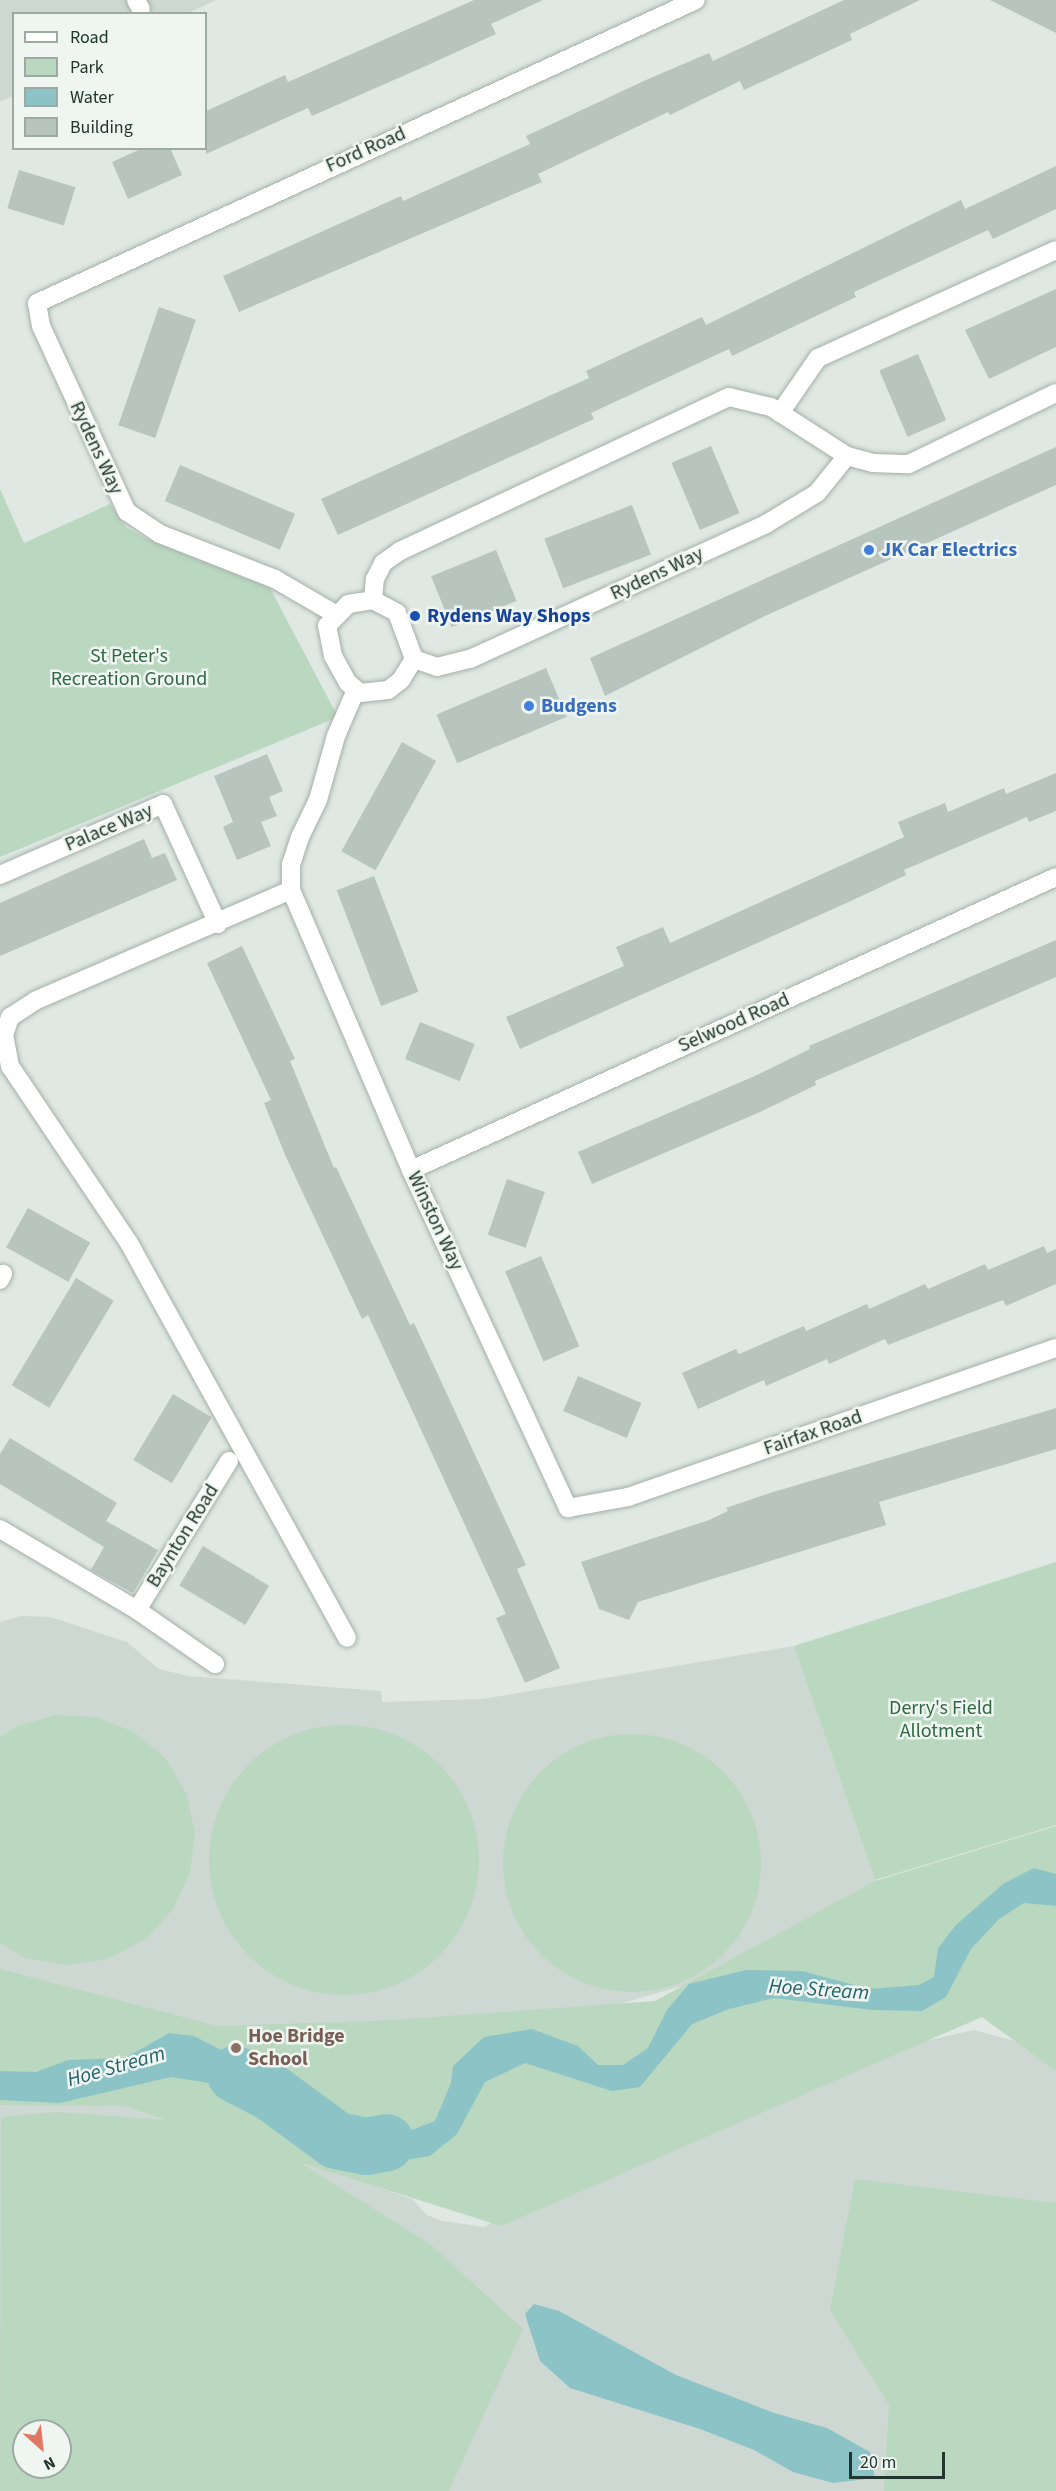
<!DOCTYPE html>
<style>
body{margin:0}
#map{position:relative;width:1056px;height:2491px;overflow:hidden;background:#dfe8e3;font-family:"Source Sans 3",sans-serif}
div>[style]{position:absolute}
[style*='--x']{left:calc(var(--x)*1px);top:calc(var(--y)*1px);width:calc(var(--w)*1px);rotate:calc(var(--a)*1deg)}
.built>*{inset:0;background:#cdd8d2}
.green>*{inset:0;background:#bad7bf}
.round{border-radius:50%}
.water>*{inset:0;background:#8cc3c7}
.river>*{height:57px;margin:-28.5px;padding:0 28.5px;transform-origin:28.5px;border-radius:28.5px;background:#8cc3c7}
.building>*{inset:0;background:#b8c5bf;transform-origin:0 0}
.roads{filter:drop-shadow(0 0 2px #a3afa9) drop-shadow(0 0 2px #a3afa9)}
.minor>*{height:18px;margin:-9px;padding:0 9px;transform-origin:9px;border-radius:9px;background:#fff}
.dots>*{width:16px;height:16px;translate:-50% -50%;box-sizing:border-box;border:3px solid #eff5f1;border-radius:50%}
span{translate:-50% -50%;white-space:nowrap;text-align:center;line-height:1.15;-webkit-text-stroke:5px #eff5f1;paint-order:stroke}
.street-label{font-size:20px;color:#22362f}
.shop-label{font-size:20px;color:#366cbe;font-weight:700}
.left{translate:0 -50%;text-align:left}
.transit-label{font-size:20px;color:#164399;font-weight:700}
.park-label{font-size:20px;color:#316842}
.education-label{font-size:20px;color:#785e54;font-weight:700}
.water-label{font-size:21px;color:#24646a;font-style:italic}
.legend{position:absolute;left:12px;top:12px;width:195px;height:138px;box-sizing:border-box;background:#eff5f1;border:2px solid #9da9a3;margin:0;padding:8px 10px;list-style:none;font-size:18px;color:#22362f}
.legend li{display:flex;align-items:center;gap:12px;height:30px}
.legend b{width:30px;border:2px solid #9da9a3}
.north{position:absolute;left:12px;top:2419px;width:60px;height:60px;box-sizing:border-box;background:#eff5f1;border:2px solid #9da9a3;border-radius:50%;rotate:153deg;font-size:16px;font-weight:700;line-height:24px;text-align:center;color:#22362f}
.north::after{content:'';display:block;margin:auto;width:21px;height:27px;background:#e17864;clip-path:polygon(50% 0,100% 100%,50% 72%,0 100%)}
.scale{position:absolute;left:849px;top:2452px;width:96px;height:27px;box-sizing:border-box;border:3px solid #22362f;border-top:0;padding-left:8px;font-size:18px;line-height:21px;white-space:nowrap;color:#22362f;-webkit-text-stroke:4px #eff5f1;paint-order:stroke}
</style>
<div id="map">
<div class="built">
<i style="clip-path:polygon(0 0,216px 0,188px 13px,14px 14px,13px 96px,0 102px)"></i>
<i style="clip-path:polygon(evenodd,21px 1616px,50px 1617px,127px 1642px,159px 1669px,188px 1676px,381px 1691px,382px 1702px,483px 1699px,794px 1646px,875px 1880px,911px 1959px,689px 1984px,532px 2029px,290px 2156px,412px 2199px,427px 2215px,442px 2221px,484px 2227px,786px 2073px,974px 2030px,1022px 2043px,1056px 2071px,1056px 2491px,0 2491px,0 1622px,21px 1616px,24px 2431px,60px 2431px,60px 2467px,24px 2467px,24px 2431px)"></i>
</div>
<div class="green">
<i style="clip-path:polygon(0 489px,24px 543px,110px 504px,126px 527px,147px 539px,270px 588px,338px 717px,0 857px)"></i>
<i style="clip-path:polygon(1056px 1562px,1056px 1825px,875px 1880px,794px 1646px)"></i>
<i style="clip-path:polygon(56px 1715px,96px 1717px,134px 1732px,165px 1758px,186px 1793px,195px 1832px,190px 1873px,173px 1909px,146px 1939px,108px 1959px,67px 1965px,25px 1958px,0 1943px,0 1737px,17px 1726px)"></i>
<i class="round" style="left:209px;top:1725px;width:270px;height:270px"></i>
<i class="round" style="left:503px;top:1734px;width:258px;height:258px"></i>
<i style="clip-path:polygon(evenodd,1056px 1826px,1056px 2071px,982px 2017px,501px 2226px,299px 2162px,430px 2244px,523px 2329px,449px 2491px,0 2491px,1px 2117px,58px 2112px,167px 2120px,125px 2106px,0 2105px,0 1969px,217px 2026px,376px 2021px,655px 2001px,875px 1881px,1056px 1826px,24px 2431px,60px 2431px,60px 2467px,24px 2467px,24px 2431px)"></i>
<i style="clip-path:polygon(855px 2179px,1056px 2203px,1056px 2491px,884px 2491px,889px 2405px,830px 2310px)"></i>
</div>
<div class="water">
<i style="clip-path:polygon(1034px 1868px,1056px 1874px,1056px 1906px,1024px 1903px,999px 1919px,971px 1949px,946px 1997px,922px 2011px,872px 2010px,774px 1998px,729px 2009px,692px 2024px,640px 2087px,612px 2091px,525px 2063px,485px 2082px,457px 2134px,430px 2156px,380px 2164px,342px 2159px,303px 2138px,328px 2101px,368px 2130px,404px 2133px,435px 2121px,451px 2083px,453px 2066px,484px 2037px,532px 2029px,578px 2046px,598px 2065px,623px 2065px,648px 2048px,667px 2010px,689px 1984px,746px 1970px,802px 1971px,869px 1989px,919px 1985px,934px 1977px,938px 1948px,956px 1925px,1003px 1884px)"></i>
<i style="clip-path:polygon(169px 2033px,194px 2036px,313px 2097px,291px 2127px,278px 2114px,209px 2083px,171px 2077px,60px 2103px,0 2100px,0 2071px,36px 2072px,68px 2060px,125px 2058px)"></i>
<i style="clip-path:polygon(534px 2304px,559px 2311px,676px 2375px,774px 2413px,827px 2428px,870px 2452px,875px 2478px,833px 2483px,793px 2472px,754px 2450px,700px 2429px,570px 2388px,540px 2361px,525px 2314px)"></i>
</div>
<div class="river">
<i style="--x:235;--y:2074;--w:42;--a:27.2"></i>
<i style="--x:272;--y:2093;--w:79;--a:36.3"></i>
<i style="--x:336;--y:2140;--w:31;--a:11"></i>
<i style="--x:366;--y:2146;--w:20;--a:-11"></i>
</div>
<div class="building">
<i style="clip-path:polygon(474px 0,543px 0,491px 24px,496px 34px,428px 65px,312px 116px,308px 108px,206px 154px,206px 111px,285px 75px,288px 82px)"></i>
<i style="clip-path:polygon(844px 0,920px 0,850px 34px,852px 40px,744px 90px,740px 81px,670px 115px,668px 112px,538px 174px,542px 182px,239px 312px,223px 276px,401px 196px,403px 201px,530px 144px,526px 136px,646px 80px,709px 53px,713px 61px)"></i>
<i style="clip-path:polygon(990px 0,1056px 0,1056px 33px)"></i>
<i style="clip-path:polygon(143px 148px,170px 148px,182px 175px,128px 199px,112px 162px)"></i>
<i style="clip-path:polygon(1056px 166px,1056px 209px,993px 239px,988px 230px,854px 292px,856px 297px,732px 356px,729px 349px,591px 413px,594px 419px,338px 535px,321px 499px,589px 378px,586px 371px,702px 317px,706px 325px,961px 200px,965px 209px)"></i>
<i style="left:19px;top:170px;width:59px;height:40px;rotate:17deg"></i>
<i style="clip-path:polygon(1056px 289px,1056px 347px,989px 379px,965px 330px)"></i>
<i style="left:159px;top:307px;width:39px;height:125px;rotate:19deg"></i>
<i style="left:918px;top:354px;width:72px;height:42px;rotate:67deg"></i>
<i style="left:711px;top:446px;width:73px;height:43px;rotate:67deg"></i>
<i style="clip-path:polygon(1056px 447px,1056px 485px,767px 615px,605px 696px,590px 658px)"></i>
<i style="left:180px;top:465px;width:125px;height:39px;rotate:23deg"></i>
<i style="left:632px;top:505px;width:53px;height:94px;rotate:69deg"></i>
<i style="left:496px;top:550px;width:55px;height:70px;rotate:68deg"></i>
<i style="left:546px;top:668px;width:53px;height:119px;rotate:67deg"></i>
<i style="left:402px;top:742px;width:39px;height:125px;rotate:29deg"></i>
<i style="clip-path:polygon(267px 754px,283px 791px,269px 797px,277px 816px,261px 822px,271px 846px,237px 860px,223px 827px,233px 822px,214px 776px)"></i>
<i style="clip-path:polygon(1056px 773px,1056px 811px,1029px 822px,1027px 817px,904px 870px,906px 875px,851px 901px,520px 1049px,506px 1017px,624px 966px,616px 947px,663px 927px,670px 943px,904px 837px,898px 822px,945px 803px,948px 812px,1004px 788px,1006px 794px)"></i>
<i style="clip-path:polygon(144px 839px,152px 858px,165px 853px,177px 880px,0 956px,0 903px)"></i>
<i style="left:374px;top:876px;width:124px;height:40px;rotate:69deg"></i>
<i style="clip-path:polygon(1056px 940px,1056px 977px,815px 1081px,816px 1085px,760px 1112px,592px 1184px,578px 1152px,757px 1075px,810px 1049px,809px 1046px)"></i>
<i style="clip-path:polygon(242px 946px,295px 1059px,290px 1061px,334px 1168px,336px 1167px,410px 1325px,414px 1323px,526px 1565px,517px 1569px,560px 1668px,525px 1683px,496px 1618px,506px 1614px,368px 1315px,362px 1319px,286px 1157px,264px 1103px,271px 1100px,207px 963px)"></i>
<i style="left:420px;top:1022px;width:59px;height:40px;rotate:22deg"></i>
<i style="left:507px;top:1179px;width:40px;height:59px;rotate:19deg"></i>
<i style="left:28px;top:1208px;width:71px;height:45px;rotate:29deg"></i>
<i style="clip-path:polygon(1044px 1246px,1047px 1253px,1056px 1249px,1056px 1284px,1006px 1306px,1003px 1300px,888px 1345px,885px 1339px,829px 1364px,827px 1359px,766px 1386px,764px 1380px,698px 1409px,682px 1373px,736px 1349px,739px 1354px,804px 1326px,806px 1331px,867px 1304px,869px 1309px,925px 1284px,928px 1289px,985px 1264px,988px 1270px)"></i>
<i style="left:541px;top:1256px;width:98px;height:39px;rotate:67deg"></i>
<i style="left:76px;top:1278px;width:44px;height:125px;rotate:31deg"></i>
<i style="left:578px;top:1376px;width:69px;height:38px;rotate:23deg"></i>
<i style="left:173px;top:1394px;width:45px;height:77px;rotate:31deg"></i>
<i style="clip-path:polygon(1056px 1408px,1056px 1449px,879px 1502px,886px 1525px,638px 1602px,629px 1620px,599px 1609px,581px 1562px,709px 1520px,728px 1511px,726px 1508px,770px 1493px)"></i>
<i style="clip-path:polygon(10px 1438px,117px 1503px,106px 1521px,158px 1550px,133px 1593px,91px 1570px,104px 1547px,0 1484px,0 1454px)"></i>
<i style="left:203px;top:1546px;width:77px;height:46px;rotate:31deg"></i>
</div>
<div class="roads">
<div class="minor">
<i style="--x:136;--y:0;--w:10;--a:61"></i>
<i style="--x:780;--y:413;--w:67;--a:-55.4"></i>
<i style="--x:818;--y:358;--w:261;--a:-24.4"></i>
<i style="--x:373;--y:600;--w:21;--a:-85"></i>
<i style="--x:375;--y:579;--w:18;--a:-63"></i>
<i style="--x:383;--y:563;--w:21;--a:-35"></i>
<i style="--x:400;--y:551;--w:363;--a:-25.1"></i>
<i style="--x:729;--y:397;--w:43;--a:13.4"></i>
<i style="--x:771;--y:407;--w:90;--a:32.8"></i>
<i style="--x:847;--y:456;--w:27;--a:15"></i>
<i style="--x:873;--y:463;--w:36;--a:2"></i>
<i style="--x:909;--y:464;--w:163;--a:-25.8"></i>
<i style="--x:373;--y:600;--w:27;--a:28"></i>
<i style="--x:397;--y:613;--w:49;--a:69.7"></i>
<i style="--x:414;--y:659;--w:25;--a:122"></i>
<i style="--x:401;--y:680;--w:16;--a:142"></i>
<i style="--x:388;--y:690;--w:28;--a:174"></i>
<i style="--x:360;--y:693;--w:16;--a:-140"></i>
<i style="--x:348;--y:683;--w:31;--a:-119"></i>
<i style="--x:333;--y:656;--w:31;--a:-101"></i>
<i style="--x:327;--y:626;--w:30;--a:-46"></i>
<i style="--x:348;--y:604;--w:25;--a:-9"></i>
<i style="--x:335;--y:614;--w:69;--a:-149.7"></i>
<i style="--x:275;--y:579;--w:123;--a:-158.6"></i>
<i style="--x:160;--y:534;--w:40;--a:-146"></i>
<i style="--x:127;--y:512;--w:205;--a:-114.8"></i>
<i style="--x:41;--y:326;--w:23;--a:-100"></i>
<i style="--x:37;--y:303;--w:725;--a:-24.69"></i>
<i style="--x:414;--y:659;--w:24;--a:19"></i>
<i style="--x:437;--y:667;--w:34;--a:-14"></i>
<i style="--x:470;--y:659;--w:325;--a:-24.5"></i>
<i style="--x:766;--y:524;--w:60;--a:-31.3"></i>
<i style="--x:817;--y:493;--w:48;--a:-51"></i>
<i style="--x:355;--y:692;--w:48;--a:113.4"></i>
<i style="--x:336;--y:736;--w:66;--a:105.7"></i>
<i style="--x:318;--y:800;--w:41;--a:115.9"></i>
<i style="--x:300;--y:837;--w:28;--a:108"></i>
<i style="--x:291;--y:864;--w:26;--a:90"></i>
<i style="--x:291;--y:890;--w:305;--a:66.8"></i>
<i style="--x:411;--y:1170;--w:373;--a:65.1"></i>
<i style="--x:568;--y:1508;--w:61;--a:-10.4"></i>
<i style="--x:628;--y:1497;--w:453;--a:-19.2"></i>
<i style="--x:0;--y:875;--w:178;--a:-23.5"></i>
<i style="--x:163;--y:804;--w:132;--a:65.4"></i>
<i style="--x:291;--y:890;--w:279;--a:156.6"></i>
<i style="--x:35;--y:1001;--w:30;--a:147"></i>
<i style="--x:10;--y:1017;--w:19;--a:108"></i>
<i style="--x:4;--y:1035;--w:32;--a:79"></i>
<i style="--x:10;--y:1066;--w:213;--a:56.1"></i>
<i style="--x:129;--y:1243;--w:451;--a:61.1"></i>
<i style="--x:411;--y:1170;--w:708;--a:-24.43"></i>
<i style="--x:0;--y:1280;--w:7;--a:-63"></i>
<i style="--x:0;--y:1529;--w:159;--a:30.6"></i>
<i style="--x:137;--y:1610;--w:95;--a:34.7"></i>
<i style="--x:137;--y:1610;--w:175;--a:-58.3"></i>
</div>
</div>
<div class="dots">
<i style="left:869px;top:550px;background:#3f7fe0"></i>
<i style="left:415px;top:616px;background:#1a4fb4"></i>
<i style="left:529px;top:706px;background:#3f7fe0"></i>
<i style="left:236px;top:2048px;background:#8d6e63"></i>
</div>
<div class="street-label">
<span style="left:366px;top:150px;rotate:-24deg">Ford Road</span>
<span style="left:96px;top:448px;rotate:65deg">Rydens Way</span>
<span style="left:657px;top:574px;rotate:-25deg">Rydens Way</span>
<span style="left:109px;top:828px;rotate:-23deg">Palace Way</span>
<span style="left:734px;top:1023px;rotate:-24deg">Selwood Road</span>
<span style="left:435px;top:1221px;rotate:65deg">Winston Way</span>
<span style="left:813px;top:1433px;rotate:-19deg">Fairfax Road</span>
<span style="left:183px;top:1536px;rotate:-58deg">Baynton Road</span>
</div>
<div class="shop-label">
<span class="left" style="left:881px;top:550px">JK Car Electrics</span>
<span class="left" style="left:541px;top:706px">Budgens</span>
</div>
<div class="transit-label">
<span class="left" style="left:427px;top:616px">Rydens Way Shops</span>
</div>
<div class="park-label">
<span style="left:129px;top:668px">St Peter's<br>Recreation Ground</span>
<span style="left:941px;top:1720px">Derry's Field<br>Allotment</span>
</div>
<div class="education-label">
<span class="left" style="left:248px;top:2048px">Hoe Bridge<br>School</span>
</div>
<div class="water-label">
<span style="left:819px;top:1989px;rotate:4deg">Hoe Stream</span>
<span style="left:116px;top:2066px;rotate:-16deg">Hoe Stream</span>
</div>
<ul class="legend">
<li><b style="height:8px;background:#fff"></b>Road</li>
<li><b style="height:16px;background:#bad7bf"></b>Park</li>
<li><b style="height:16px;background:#8cc3c7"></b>Water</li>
<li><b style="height:16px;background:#b8c5bf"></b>Building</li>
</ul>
<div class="north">N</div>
<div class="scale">20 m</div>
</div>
